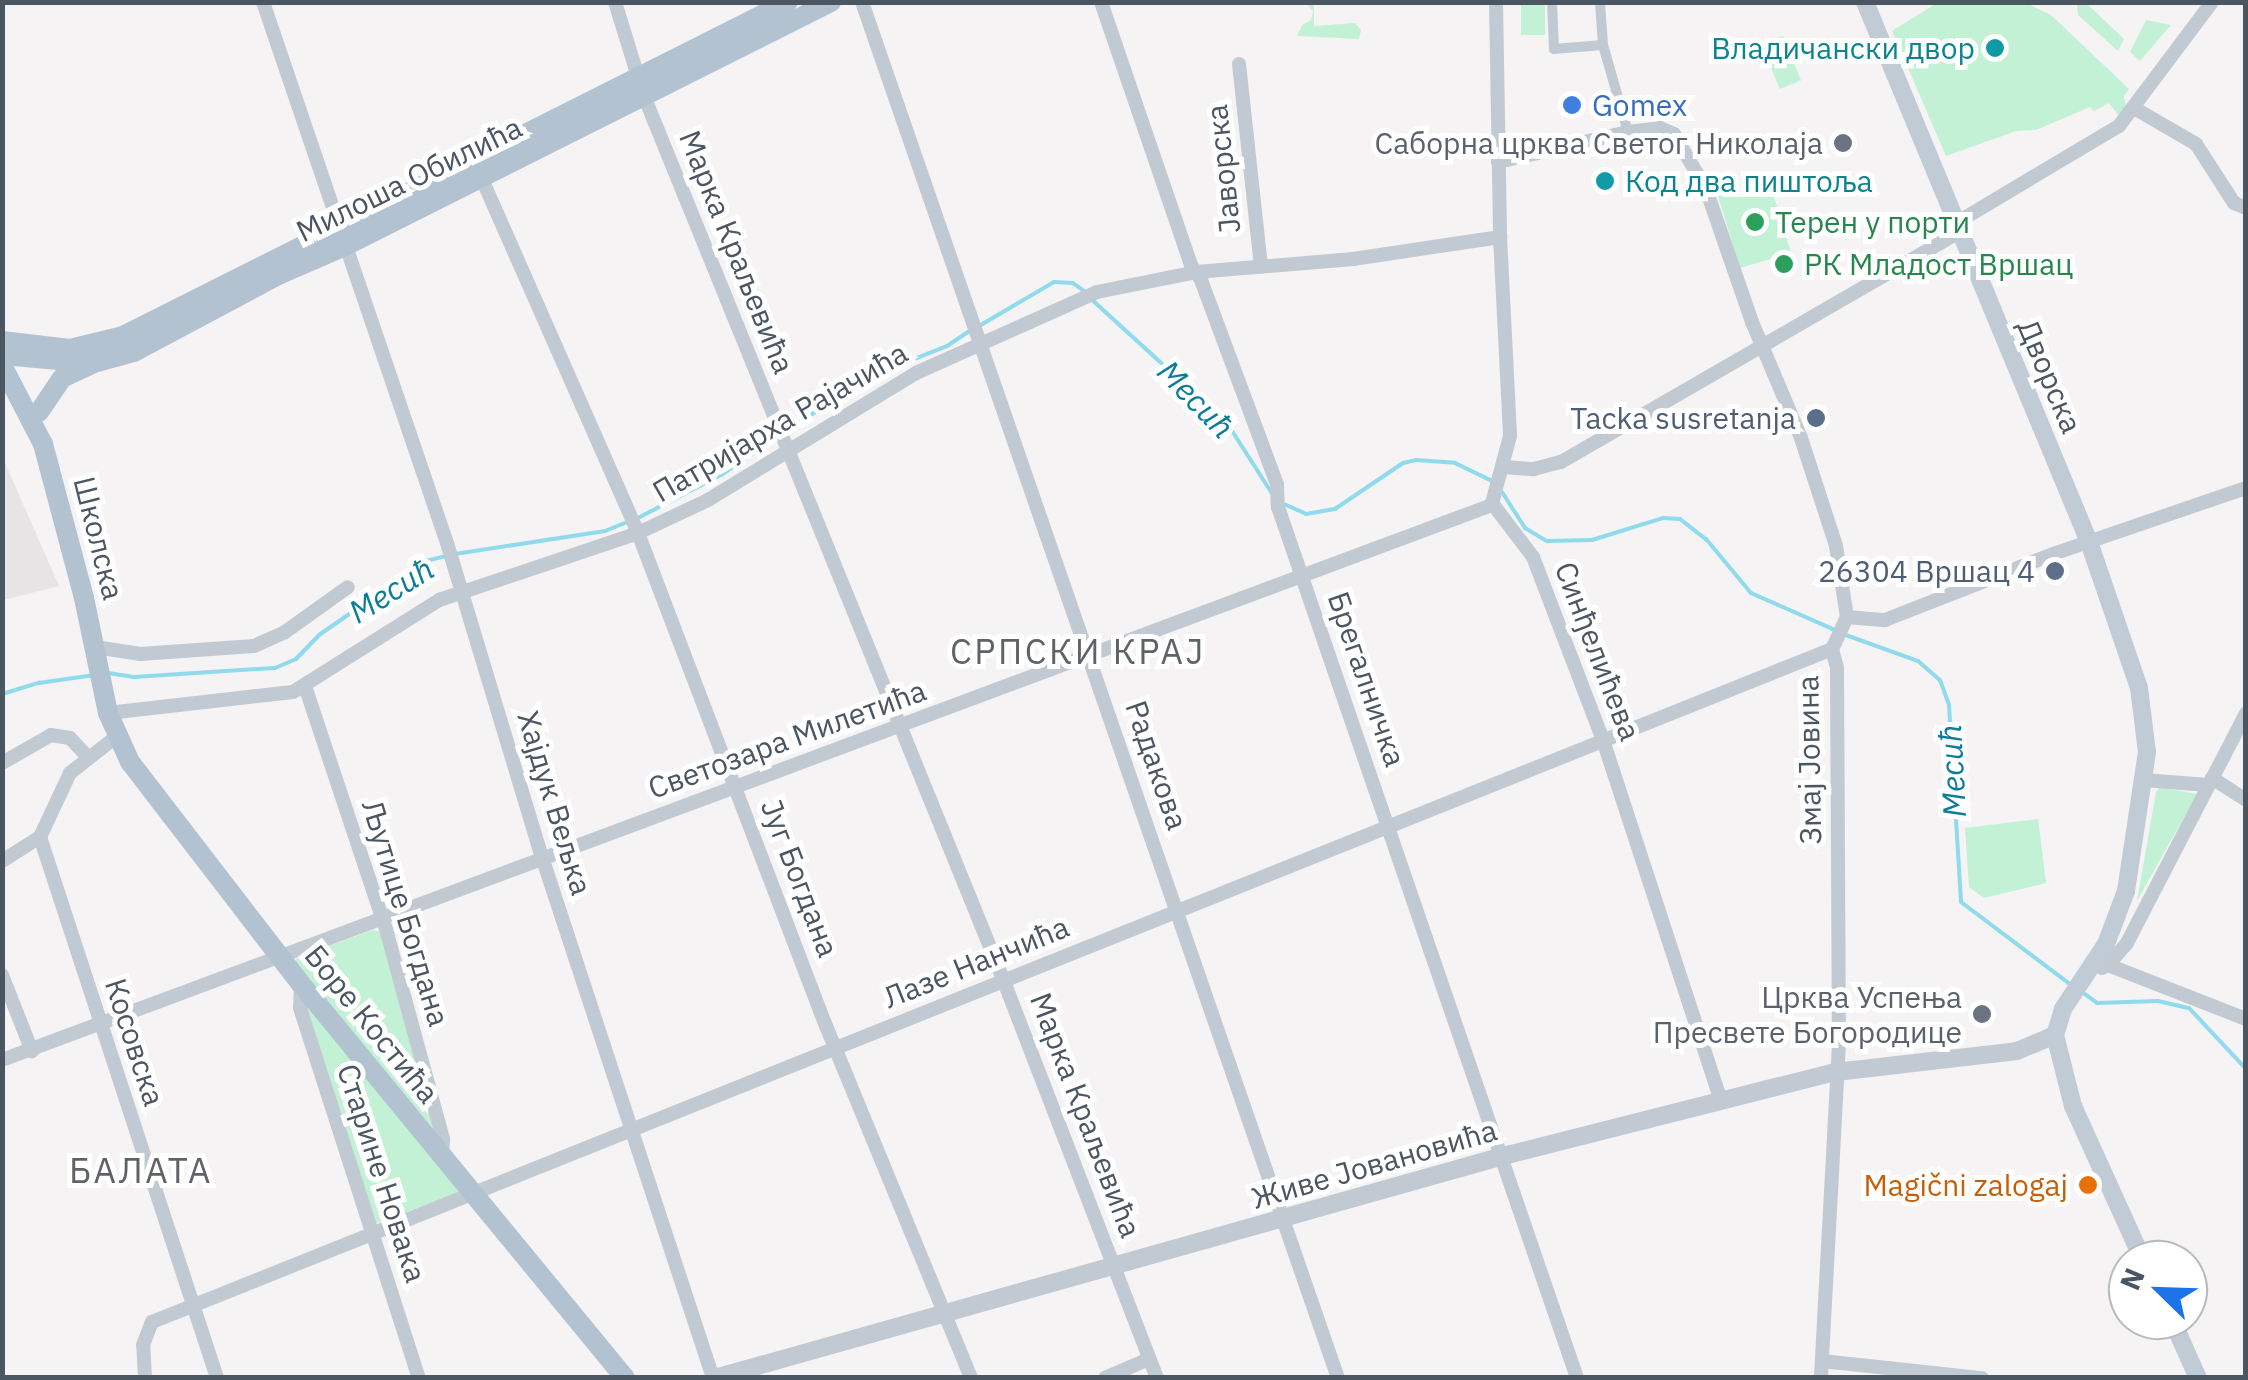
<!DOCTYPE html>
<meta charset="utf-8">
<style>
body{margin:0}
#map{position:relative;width:2248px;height:1380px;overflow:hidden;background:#f5f3f3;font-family:"IBM Plex Sans",sans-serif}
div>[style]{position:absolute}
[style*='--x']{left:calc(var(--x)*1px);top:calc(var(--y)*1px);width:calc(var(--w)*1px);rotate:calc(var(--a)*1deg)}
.education>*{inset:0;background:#e6e4e5}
.green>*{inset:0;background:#c3f1d5;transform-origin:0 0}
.stream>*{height:4px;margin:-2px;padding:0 2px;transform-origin:2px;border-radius:2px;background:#90daee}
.pedestrian>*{height:10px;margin:-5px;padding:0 5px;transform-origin:5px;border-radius:5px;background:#c1cad2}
.minor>*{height:14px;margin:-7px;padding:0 7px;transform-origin:7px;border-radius:7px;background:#c1cad2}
.tertiary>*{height:18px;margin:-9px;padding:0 9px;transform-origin:9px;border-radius:9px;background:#c1cad2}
.secondary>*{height:18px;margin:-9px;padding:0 9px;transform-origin:9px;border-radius:9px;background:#c1cbd6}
.primary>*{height:20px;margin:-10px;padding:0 10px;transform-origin:10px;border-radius:10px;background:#b3c2d1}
.dots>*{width:28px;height:28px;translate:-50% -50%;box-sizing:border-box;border:5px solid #fff;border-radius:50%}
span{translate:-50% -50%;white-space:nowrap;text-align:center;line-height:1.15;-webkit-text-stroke:10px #fff;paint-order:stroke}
.culture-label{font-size:30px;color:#0d838f}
.right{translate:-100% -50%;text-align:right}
.left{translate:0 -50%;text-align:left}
.shop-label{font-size:30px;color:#366cbe}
.worship-label{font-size:30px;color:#5b616d}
.street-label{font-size:30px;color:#4a5661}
.leisure-label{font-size:30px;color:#27864d}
.service-label{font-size:30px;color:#4e5e75}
.food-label{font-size:30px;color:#c56008}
.water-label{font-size:32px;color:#0c7c9b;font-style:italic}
.quarter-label{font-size:35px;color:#5f6368;letter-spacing:2.5px}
.frame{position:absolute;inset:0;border:5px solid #4a5661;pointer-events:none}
.north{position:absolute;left:2108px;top:1240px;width:100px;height:100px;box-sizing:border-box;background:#fff;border:2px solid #b7bbc0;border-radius:50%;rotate:293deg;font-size:28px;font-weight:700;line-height:40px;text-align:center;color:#4a5661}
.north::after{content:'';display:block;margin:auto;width:35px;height:45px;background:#1a73e8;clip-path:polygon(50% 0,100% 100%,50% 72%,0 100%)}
</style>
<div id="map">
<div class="education">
<i style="clip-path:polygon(2px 456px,59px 586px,3px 600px,2px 600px)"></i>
</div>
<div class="green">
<i style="clip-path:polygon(1306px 3px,1314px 3px,1314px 26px,1355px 23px,1361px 30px,1359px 39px,1297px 36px,1302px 25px,1311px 20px,1313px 11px)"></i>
<i style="left:1521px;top:3px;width:24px;height:32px"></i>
<i style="clip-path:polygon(1937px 3px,2026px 3px,2051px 15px,2129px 89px,2124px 96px,2126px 108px,2119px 116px,2109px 103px,2094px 111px,2090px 107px,2036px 130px,2016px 131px,1946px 156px,1892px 31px)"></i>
<i style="clip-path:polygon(2077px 3px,2086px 3px,2124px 39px,2118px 51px,2078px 15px)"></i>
<i style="clip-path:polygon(2146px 20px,2171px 25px,2140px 61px,2130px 52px)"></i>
<i style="left:1783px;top:36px;width:48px;height:23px;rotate:68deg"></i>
<i style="clip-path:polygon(1763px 179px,1769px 180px,1791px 253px,1740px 268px,1717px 193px)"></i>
<i style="clip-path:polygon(2160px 787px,2197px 794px,2137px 901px,2156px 792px)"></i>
<i style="clip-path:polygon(2038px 819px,2046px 883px,1984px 898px,1969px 887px,1965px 828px)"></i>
<i style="clip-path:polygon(373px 930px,380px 932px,436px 1135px,294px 963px,298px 957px)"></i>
<i style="clip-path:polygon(306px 1004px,460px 1192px,375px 1224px)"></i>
</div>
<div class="stream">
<i style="--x:1090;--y:298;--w:185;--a:42.4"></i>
<i style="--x:1227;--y:423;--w:85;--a:57.4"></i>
<i style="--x:979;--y:326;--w:87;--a:-30.4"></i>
<i style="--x:1054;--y:282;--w:19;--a:3"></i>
<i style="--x:1073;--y:283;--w:14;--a:36"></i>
<i style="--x:787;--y:431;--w:93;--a:-34"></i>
<i style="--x:864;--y:379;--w:89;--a:-21.7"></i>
<i style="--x:947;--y:346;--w:29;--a:-34"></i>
<i style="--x:1502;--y:492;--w:43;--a:57.4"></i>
<i style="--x:1525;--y:528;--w:26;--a:31"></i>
<i style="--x:1547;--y:541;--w:45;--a:-1.3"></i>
<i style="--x:1592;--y:540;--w:74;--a:-17.2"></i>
<i style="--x:1663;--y:518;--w:17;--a:3"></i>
<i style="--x:1680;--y:519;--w:33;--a:38"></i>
<i style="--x:1706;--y:539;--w:70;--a:50.2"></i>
<i style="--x:1751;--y:593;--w:92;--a:23.8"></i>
<i style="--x:1284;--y:504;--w:24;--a:24"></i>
<i style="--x:1306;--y:514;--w:29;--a:-10"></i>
<i style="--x:1335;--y:509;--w:82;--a:-34.1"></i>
<i style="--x:1403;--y:463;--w:13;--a:-13"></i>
<i style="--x:1416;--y:460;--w:39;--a:4"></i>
<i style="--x:1455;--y:463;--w:41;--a:25.9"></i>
<i style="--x:636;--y:519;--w:96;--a:-27.4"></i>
<i style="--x:721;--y:475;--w:70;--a:-33.9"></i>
<i style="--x:455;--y:554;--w:152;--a:-8.7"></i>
<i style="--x:605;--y:531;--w:24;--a:-22"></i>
<i style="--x:1843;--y:634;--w:80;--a:19.8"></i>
<i style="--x:1918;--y:661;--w:29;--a:41"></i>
<i style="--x:1940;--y:680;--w:27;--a:70"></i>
<i style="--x:1949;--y:705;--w:197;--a:86.5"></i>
<i style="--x:1961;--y:902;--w:136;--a:37"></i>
<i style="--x:108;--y:673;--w:26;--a:9"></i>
<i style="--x:134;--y:677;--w:141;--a:-3.7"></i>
<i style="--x:275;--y:668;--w:23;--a:-23"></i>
<i style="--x:296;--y:659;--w:33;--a:-46"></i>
<i style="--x:319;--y:635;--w:130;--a:-34.7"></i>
<i style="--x:426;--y:561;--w:21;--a:-14"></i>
<i style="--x:2;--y:694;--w:39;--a:-17"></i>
<i style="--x:39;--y:683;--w:56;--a:-8.3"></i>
<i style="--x:2082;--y:992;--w:19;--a:36"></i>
<i style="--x:2097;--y:1003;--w:61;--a:-1.9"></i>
<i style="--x:2158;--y:1001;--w:32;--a:13"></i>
<i style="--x:2189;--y:1008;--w:83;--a:46.9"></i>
</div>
<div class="pedestrian">
<i style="--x:1552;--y:2;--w:47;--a:87.6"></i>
<i style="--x:1554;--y:49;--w:49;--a:-4.7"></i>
<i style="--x:1600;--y:2;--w:43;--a:86"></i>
<i style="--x:1603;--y:45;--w:91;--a:74"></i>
</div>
<div class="minor">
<i style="--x:263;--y:2;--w:571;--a:71.22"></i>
<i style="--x:447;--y:543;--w:331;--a:73.2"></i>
<i style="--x:543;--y:860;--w:545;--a:71.83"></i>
<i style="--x:615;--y:2;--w:98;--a:72.9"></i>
<i style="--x:644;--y:96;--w:953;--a:67.87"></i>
<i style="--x:1003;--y:979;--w:428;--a:68.9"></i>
<i style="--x:862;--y:2;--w:1456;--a:70.92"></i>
<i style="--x:1101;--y:2;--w:278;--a:71.1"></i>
<i style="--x:1191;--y:265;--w:18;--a:56"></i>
<i style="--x:1201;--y:280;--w:218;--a:69.6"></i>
<i style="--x:1277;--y:484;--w:23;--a:88"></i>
<i style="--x:1278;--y:507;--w:921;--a:71.05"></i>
<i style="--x:1496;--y:2;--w:235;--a:89"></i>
<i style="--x:1500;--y:237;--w:199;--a:87.1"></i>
<i style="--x:1510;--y:436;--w:69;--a:105"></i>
<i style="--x:1492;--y:503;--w:68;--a:52.8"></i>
<i style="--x:1533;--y:557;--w:196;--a:69.1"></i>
<i style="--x:1603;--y:740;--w:380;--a:71.9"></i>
<i style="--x:1239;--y:64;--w:204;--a:83.8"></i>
<i style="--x:2134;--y:108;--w:72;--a:30.1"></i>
<i style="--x:2196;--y:144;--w:70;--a:57.2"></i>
<i style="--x:2234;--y:203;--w:13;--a:23"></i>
<i style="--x:1498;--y:162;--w:133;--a:-13"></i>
<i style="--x:1628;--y:132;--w:32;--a:-7"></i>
<i style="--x:1660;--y:128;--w:15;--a:23"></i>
<i style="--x:1674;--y:134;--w:64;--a:59.8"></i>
<i style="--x:1706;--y:189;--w:141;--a:70.9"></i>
<i style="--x:1752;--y:322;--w:126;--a:67.1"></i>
<i style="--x:1801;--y:438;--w:114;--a:72"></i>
<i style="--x:1836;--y:546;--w:72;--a:81.2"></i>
<i style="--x:1847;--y:617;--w:35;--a:115"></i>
<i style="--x:1832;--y:649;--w:20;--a:75"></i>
<i style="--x:1837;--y:668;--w:376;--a:89.7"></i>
<i style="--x:1839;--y:1044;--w:334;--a:93.1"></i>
<i style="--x:482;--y:179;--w:387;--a:66.2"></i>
<i style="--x:638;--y:533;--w:522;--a:69.14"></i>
<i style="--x:824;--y:1021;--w:386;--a:67.6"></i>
<i style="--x:1956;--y:223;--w:190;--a:-30.8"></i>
<i style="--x:2119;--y:126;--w:155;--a:-53.1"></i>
<i style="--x:1503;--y:467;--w:31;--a:4"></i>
<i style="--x:1534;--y:469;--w:28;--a:-15"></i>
<i style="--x:1561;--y:462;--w:461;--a:-30"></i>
<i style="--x:1847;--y:617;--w:38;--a:5"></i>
<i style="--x:1885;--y:620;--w:184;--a:-21.4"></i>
<i style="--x:2056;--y:553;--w:201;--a:-18.9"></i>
<i style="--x:95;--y:647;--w:46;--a:8.8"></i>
<i style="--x:140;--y:654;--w:114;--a:-4"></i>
<i style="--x:254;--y:646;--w:34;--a:-24"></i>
<i style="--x:285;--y:632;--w:77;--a:-35.5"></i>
<i style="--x:305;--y:686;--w:256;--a:71.6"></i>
<i style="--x:386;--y:929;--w:218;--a:74.8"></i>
<i style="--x:443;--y:1139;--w:18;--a:93"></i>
<i style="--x:108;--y:713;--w:186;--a:-6.5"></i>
<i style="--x:293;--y:692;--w:173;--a:-32.2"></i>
<i style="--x:439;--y:600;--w:210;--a:-18.6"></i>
<i style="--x:638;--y:533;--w:77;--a:-25.2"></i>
<i style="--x:708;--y:500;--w:244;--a:-31.4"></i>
<i style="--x:916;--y:373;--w:198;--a:-24.1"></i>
<i style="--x:1097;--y:292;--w:101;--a:-11.4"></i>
<i style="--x:1196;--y:272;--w:158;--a:-4.7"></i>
<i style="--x:1353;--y:259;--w:149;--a:-8.5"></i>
<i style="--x:2;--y:763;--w:56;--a:-29.7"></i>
<i style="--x:51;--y:735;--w:19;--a:9"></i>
<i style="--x:70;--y:738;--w:25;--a:47"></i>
<i style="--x:2212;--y:778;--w:40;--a:32.9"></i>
<i style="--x:2144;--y:780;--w:64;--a:4.5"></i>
<i style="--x:40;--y:837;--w:569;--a:71.88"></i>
<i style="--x:2;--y:861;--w:45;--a:-32.3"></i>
<i style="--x:40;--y:837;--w:71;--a:-64.9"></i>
<i style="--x:70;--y:773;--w:60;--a:-38.2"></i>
<i style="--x:2108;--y:965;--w:29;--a:-49"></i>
<i style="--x:2127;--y:943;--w:259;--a:-62.6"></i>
<i style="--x:2102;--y:968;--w:7;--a:-27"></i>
<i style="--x:2108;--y:965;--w:148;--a:21.4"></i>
<i style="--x:2;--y:975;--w:82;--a:68.5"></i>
<i style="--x:301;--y:984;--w:24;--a:92"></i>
<i style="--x:300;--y:1008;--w:389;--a:72.2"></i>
<i style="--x:2;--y:1060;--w:1590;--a:-20.43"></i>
<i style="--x:1822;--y:1361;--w:161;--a:6.1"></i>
<i style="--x:145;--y:1378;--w:33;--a:-93"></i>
<i style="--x:143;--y:1345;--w:25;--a:-69"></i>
<i style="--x:152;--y:1322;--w:1810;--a:-21.83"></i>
<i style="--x:1105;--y:1378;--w:48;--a:-23.4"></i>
</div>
<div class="tertiary">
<i style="--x:715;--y:1378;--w:819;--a:-15.73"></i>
<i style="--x:1503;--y:1156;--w:343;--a:-14.2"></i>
<i style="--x:1836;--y:1072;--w:182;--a:-6.6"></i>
<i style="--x:2017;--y:1051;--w:41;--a:-22.8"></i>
</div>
<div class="secondary">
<i style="--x:1865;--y:2;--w:585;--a:67.47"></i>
<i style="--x:2089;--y:542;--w:154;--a:71.1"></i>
<i style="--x:2139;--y:688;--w:64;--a:82.9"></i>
<i style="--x:2147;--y:752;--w:141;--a:98.6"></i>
<i style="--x:2126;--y:891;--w:57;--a:110.7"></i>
<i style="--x:2106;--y:944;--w:78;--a:123.5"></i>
<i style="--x:2063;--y:1009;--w:27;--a:107"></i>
<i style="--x:2055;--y:1035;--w:73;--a:75.8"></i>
<i style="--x:2073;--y:1106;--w:169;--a:65.6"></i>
<i style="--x:2172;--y:1320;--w:64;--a:65.9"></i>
</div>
<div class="primary">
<i style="--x:2;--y:341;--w:68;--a:6.7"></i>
<i style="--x:70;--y:349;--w:55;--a:-13.8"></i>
<i style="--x:123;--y:336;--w:744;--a:-26.67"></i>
<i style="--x:2;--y:355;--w:91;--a:5"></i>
<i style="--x:93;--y:363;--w:42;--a:-15"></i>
<i style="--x:134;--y:352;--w:163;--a:-28.1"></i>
<i style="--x:278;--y:275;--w:73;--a:-23.4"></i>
<i style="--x:345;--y:246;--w:544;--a:-26.66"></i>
<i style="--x:2;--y:365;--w:89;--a:62.6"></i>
<i style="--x:43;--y:444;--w:159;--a:75.1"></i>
<i style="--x:84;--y:598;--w:117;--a:78.2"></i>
<i style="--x:108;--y:713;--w:54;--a:65.8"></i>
<i style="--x:130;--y:762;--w:280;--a:52.4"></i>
<i style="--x:301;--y:984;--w:510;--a:50.57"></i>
<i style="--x:39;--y:412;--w:41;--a:-55.9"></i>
<i style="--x:62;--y:378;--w:31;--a:-25"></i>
</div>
<div class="dots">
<i style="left:1995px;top:48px;background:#0f9aa8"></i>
<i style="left:1572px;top:105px;background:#3f7fe0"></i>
<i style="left:1843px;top:143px;background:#6b7280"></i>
<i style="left:1605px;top:181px;background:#0f9aa8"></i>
<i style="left:1755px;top:222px;background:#2e9e5b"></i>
<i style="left:1784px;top:264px;background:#2e9e5b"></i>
<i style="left:1816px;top:418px;background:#5c6f8a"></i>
<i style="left:2055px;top:571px;background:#5c6f8a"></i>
<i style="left:1982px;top:1014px;background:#6b7280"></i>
<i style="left:2088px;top:1185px;background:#e8710a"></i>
</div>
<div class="culture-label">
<span class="right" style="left:1975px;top:48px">Владичански двор</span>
<span class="left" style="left:1625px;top:181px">Код два пиштоља</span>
</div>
<div class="shop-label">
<span class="left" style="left:1592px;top:105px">Gomex</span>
</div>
<div class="worship-label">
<span class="right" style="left:1823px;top:143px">Саборна црква Светог Николаја</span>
<span class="right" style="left:1962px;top:1014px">Црква Успења<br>Пресвете Богородице</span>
</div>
<div class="street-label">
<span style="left:1223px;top:169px;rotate:-96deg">Јаворска</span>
<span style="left:409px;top:179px;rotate:-26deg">Милоша Обилића</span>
<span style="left:737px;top:252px;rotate:68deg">Марка Краљевића</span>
<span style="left:2050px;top:376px;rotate:67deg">Дворска</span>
<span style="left:780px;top:422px;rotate:-30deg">Патријарха Рајачића</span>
<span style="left:99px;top:538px;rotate:76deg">Школска</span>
<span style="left:1598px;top:651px;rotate:69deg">Синђелићева</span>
<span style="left:1367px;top:679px;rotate:71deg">Брегалничка</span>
<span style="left:787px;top:739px;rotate:-20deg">Светозара Милетића</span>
<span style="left:1809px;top:760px;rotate:-91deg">Змај Јовина</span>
<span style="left:1157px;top:765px;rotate:71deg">Радакова</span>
<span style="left:555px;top:803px;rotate:73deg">Хајдук Вељка</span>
<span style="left:800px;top:878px;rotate:69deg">Југ Богдана</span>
<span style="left:406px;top:913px;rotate:73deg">Љутице Богдана</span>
<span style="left:976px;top:962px;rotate:-22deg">Лазе Нанчића</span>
<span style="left:372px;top:1024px;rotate:51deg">Боре Костића</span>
<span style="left:135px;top:1042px;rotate:72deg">Косовска</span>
<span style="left:1086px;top:1115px;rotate:69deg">Марка Краљевића</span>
<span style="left:1374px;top:1164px;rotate:-16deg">Живе Јовановића</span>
<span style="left:382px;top:1173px;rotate:72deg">Старине Новака</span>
</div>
<div class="leisure-label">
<span class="left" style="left:1775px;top:222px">Терен у порти</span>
<span class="left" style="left:1804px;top:264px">РК Младост Вршац</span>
</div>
<div class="service-label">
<span class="right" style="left:1796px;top:418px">Tacka susretanja</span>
<span class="right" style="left:2035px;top:571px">26304 Вршац 4</span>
</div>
<div class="food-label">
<span class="right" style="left:2068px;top:1185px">Magični zalogaj</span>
</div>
<div class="water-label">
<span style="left:1196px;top:399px;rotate:46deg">Месић</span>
<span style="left:391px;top:590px;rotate:-32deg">Месић</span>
<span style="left:1952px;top:771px;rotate:-93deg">Месић</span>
</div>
<div class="quarter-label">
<span style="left:1078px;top:651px">СРПСКИ КРАЈ</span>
<span style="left:141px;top:1170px">БАЛАТА</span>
</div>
<div class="frame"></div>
<div class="north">N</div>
</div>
